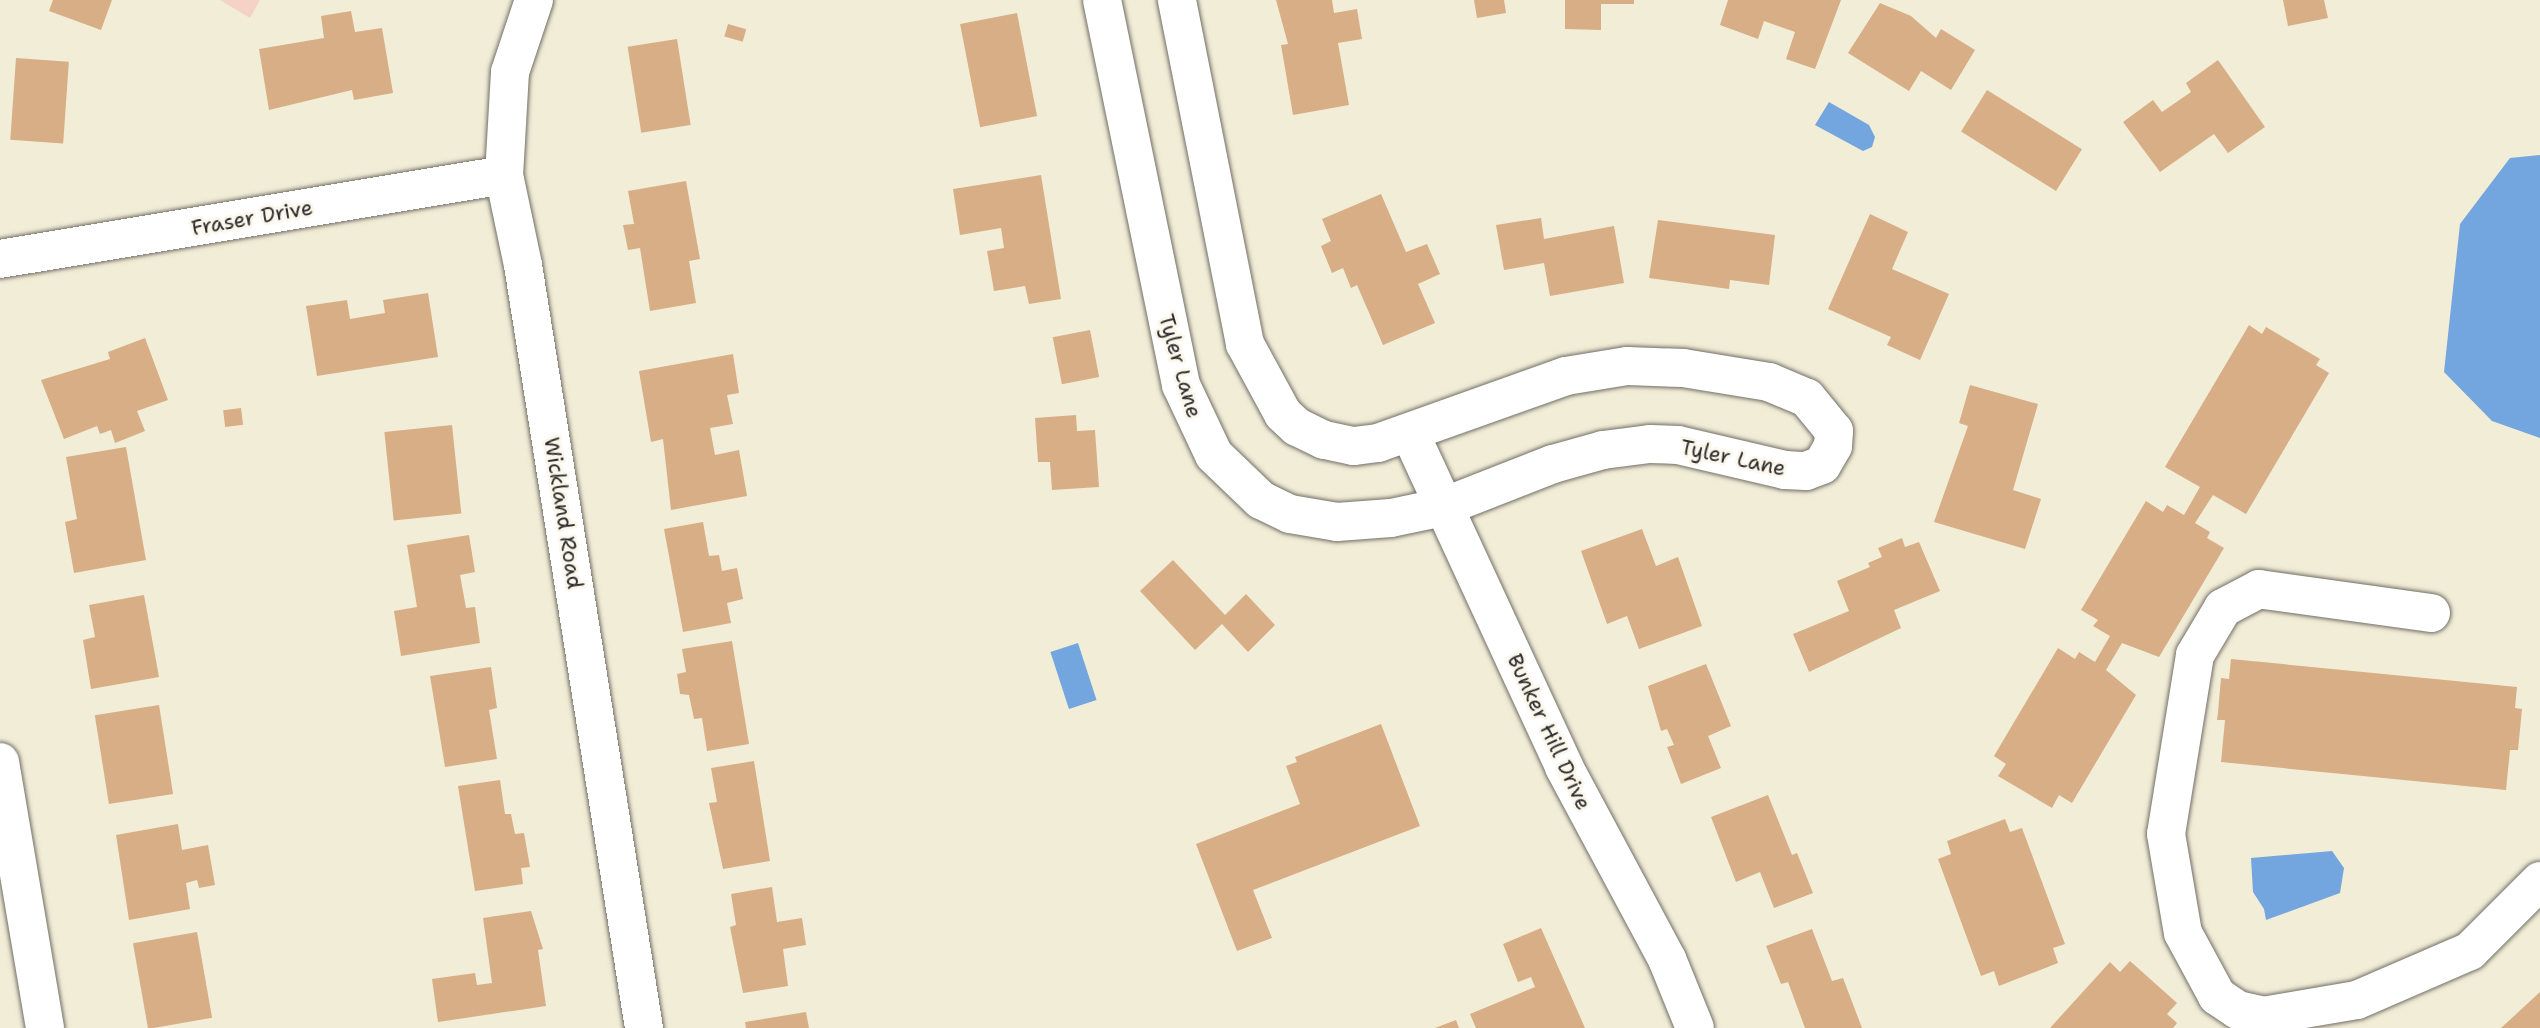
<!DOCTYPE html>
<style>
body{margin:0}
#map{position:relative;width:2540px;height:1028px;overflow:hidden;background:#f2edd7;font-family:"Shantell Sans",sans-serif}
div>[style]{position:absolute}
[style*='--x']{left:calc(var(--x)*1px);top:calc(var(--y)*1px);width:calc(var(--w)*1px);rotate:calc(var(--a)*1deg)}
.built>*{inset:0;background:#f6d1c5}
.water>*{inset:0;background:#73a5de;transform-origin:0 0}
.building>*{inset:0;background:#d7ae86;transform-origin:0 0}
.roads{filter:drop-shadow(0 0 2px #716f67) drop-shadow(0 0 2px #716f67)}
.minor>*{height:38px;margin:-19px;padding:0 19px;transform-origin:19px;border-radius:19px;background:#fff}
span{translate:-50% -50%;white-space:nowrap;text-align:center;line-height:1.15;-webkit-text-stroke:6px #fbf7ec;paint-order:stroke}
.street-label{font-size:21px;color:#2b2b2b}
</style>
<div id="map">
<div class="built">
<i style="clip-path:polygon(220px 0,260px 0,250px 18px)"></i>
</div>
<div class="water">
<i style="clip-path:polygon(1829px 102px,1869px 125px,1875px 137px,1872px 147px,1863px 151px,1815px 125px)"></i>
<i style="clip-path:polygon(2540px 155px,2540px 438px,2492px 421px,2444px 372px,2460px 224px,2510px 158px)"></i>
<i style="left:1078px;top:643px;width:60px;height:29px;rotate:72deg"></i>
<i style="clip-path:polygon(2332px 851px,2344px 868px,2340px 893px,2266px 920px,2264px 909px,2253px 892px,2251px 858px)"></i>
</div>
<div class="building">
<i style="clip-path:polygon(53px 0,112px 0,101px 30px,49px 11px)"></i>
<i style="clip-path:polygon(1276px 0,1332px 0,1334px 13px,1357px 9px,1362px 39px,1338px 43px,1349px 105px,1293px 115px,1281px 45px,1288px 44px)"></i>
<i style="clip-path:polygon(1474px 0,1504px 0,1506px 13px,1477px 18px)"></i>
<i style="clip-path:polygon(1565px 0,1634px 0,1634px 4px,1601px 4px,1601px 30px,1565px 29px)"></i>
<i style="clip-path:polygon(1728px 0,1841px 0,1815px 69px,1786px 59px,1795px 32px,1764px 21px,1758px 39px,1720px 25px)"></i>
<i style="clip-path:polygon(2283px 0,2324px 0,2328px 18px,2288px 26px)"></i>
<i style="clip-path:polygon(1880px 3px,1911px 16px,1936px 38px,1941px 29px,1975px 50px,1951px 90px,1921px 71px,1909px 91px,1848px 53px)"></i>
<i style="clip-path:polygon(351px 11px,355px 32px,382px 28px,393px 93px,354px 100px,352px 90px,269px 110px,259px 49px,324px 38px,321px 16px)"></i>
<i style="left:1017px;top:13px;width:105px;height:58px;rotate:79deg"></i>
<i style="left:728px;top:24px;width:19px;height:13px;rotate:16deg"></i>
<i style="left:677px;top:39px;width:87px;height:50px;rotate:81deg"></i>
<i style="left:16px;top:58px;width:53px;height:82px;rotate:4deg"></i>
<i style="clip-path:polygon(2218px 60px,2265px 127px,2228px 153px,2214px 134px,2160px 172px,2123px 122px,2153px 100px,2162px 112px,2191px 92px,2186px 83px)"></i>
<i style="left:1987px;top:90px;width:112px;height:49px;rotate:32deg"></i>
<i style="clip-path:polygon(1041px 175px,1061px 299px,1029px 304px,1025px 286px,994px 291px,987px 251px,1004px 248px,1001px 228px,960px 235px,953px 189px)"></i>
<i style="clip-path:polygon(686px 181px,700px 259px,689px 261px,696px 303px,650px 311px,640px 248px,628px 250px,623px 225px,634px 224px,628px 191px)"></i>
<i style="clip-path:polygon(1381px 194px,1406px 252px,1427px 244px,1440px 274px,1418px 284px,1435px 323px,1383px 345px,1357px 285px,1351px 288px,1343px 268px,1332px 273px,1321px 246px,1331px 241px,1322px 219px)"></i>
<i style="clip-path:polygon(1870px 214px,1908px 232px,1892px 269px,1949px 294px,1920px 360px,1887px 345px,1891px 337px,1828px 309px)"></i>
<i style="clip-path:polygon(1541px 218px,1544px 239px,1614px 226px,1624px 283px,1550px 296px,1544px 263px,1504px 270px,1496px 225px)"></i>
<i style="clip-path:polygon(1658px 220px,1775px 235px,1769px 285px,1730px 280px,1729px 289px,1649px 278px)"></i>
<i style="clip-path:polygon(428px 293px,438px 357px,317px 376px,306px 306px,347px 300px,350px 319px,385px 313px,383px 300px)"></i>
<i style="clip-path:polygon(2249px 325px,2262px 334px,2266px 327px,2320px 359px,2316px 365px,2329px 373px,2246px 514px,2213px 495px,2195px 523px,2210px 532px,2207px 538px,2224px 548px,2159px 657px,2122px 643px,2106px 670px,2136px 695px,2072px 803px,2059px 795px,2052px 808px,1998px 776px,2006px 764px,1994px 756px,2058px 648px,2075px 659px,2079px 652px,2095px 662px,2110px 636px,2093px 626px,2098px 620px,2081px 610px,2146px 501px,2163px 512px,2167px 505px,2184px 515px,2200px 487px,2165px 467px)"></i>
<i style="left:1090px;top:330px;width:48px;height:38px;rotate:79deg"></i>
<i style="clip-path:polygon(145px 338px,168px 400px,137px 411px,145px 431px,115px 443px,111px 430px,100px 434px,97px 426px,64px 439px,41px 380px,110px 359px,108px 352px)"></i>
<i style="clip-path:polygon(733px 354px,739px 393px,727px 395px,733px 424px,710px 428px,715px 455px,739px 450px,747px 496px,671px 510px,663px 439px,651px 442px,639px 371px)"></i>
<i style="clip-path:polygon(1970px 385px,2038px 404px,2013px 490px,2041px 499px,2025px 549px,1934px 522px,1968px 426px,1959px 423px)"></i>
<i style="left:241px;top:408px;width:17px;height:18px;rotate:83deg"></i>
<i style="clip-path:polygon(1076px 415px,1077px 431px,1095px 430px,1099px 487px,1052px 490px,1050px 462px,1038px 462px,1035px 418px)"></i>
<i style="left:452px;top:425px;width:89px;height:68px;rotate:84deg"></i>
<i style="clip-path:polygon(126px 447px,146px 560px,74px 573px,65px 522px,77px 519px,66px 457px)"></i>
<i style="clip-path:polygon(703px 522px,709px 556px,719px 555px,722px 571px,737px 568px,743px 599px,727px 603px,731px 623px,683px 632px,664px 529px)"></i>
<i style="clip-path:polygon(1642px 529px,1656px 566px,1678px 557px,1702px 626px,1639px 649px,1627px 616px,1607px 624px,1581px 551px)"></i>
<i style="clip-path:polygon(469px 535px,475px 572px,460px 575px,466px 608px,475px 607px,480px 643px,401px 656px,394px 611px,417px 607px,407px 545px)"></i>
<i style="clip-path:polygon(1902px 538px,1905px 547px,1919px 542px,1940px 591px,1894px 610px,1901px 628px,1809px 672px,1793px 634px,1849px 611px,1837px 581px,1870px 567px,1868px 563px,1882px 557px,1878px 548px)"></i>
<i style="clip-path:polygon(1173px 560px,1225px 615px,1246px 594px,1275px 625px,1248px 652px,1222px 624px,1195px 650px,1140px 591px)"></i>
<i style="clip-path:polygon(144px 595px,159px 677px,91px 689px,83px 640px,95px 637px,89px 605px)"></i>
<i style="clip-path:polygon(732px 641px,749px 744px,707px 751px,702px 718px,694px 719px,689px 695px,680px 694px,677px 674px,686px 672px,682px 649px)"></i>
<i style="clip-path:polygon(2231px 659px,2517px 687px,2515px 708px,2522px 709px,2518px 750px,2510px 750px,2506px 790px,2221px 762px,2225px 720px,2217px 720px,2218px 712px,2221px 678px,2229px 679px)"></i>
<i style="clip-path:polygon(1706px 664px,1731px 726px,1708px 736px,1721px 768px,1681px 784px,1667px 747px,1674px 745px,1667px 729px,1661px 731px,1648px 686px)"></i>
<i style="clip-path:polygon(491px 667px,497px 708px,489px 710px,497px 759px,445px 767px,430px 676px)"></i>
<i style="left:159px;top:705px;width:90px;height:65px;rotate:81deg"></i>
<i style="clip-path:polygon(1381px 724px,1420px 826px,1253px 890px,1272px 938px,1237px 951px,1196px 844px,1300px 804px,1286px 766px,1297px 762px,1295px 757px)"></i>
<i style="clip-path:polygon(754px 761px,770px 861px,723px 869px,709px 803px,717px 802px,711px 768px)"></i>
<i style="clip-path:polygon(500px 780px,505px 814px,511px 814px,515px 834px,524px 833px,530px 867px,521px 868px,523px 884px,475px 891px,458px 786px)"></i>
<i style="clip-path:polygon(1768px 795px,1792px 855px,1797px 853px,1813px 893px,1774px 908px,1760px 872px,1736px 882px,1711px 817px)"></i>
<i style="clip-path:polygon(2005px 819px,2010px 832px,2022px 828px,2065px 944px,2053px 948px,2058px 963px,1999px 986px,1994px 971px,1981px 976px,1938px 859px,1951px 854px,1947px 841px)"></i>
<i style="clip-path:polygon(178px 824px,182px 850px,208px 845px,215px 885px,199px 888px,197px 880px,186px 883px,190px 909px,129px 920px,116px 835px)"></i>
<i style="clip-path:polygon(772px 887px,777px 922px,802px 918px,806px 945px,783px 949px,788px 986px,743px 993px,730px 927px,736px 925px,731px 894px)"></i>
<i style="clip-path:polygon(531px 911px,543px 949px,538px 950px,546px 1006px,438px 1022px,432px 979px,475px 973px,477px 985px,492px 983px,483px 918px)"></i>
<i style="clip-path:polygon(1541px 928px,1585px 1028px,1476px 1028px,1470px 1014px,1535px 987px,1531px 977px,1518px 982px,1503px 944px)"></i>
<i style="clip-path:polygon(1812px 929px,1832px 981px,1843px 978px,1862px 1028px,1805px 1028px,1788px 982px,1781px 984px,1766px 946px)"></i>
<i style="left:197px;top:932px;width:87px;height:65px;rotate:80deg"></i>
<i style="clip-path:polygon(2130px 961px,2177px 1003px,2167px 1014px,2177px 1023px,2173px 1028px,2050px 1028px,2110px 962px,2120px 972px)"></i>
<i style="clip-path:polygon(2540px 992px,2540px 1028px,2501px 1028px)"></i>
<i style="clip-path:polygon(806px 1012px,809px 1028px,746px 1028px,745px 1022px)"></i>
<i style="clip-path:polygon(1456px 1020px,1459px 1028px,1435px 1028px)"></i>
</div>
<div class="roads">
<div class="minor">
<i style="--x:534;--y:0;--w:76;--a:108.4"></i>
<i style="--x:510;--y:72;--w:103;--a:93.3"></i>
<i style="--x:504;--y:175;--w:92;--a:78.1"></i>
<i style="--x:523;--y:265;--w:773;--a:80.99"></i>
<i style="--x:1102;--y:0;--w:393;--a:78.4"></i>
<i style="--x:1181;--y:385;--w:77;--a:64.8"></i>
<i style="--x:1214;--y:455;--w:65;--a:43.8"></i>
<i style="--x:1261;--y:500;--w:32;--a:26"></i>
<i style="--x:1290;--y:514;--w:48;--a:9.7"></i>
<i style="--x:1337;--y:522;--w:54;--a:-4.2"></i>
<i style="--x:1391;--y:518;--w:53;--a:-11.9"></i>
<i style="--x:1443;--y:507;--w:118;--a:-21.4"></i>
<i style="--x:1553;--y:464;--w:52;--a:-15.6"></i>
<i style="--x:1603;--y:450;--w:47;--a:-7.3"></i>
<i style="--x:1650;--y:444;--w:28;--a:2"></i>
<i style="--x:1678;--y:445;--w:110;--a:13.2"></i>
<i style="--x:1785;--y:470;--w:21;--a:3"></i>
<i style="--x:1806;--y:471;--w:17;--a:-21"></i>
<i style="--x:1822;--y:465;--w:22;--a:-60"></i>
<i style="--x:1833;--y:446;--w:15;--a:-86"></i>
<i style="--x:1834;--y:431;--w:43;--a:-129.3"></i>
<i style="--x:1807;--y:398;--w:41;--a:-157.2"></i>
<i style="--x:1769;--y:382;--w:87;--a:-170.8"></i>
<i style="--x:1683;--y:368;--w:56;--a:-178"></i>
<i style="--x:1627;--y:366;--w:62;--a:170.7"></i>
<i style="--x:1566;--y:376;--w:200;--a:160.4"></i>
<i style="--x:1378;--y:443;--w:25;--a:173"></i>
<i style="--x:1353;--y:446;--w:30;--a:-168"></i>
<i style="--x:1324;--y:440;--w:30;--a:-154"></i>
<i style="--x:1297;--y:427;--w:19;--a:-137"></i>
<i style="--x:1283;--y:414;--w:80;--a:-118.5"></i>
<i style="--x:1245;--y:344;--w:351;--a:-101.2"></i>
<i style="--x:0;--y:259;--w:511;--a:-9.46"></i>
<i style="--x:1410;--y:433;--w:368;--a:65.2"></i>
<i style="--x:1564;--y:767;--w:218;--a:61.8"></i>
<i style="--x:1667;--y:959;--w:74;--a:67.9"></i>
<i style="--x:2431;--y:613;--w:174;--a:-172.1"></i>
<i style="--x:2259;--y:589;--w:41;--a:152.2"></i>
<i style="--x:2223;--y:608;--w:55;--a:120.8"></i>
<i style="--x:2195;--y:655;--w:181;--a:99.2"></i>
<i style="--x:2166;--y:834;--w:100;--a:80.3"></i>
<i style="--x:2183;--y:933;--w:72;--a:61.6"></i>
<i style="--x:2217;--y:996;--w:25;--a:34"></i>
<i style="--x:2238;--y:1010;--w:26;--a:13"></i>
<i style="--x:2263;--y:1016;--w:95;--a:-9.7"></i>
<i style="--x:2357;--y:1000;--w:123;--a:-23.4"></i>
<i style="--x:2470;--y:951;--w:99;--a:-45"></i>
<i style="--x:0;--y:762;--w:270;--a:80.4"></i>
</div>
</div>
<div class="street-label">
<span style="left:252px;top:218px;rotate:-10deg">Fraser Drive</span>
<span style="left:1180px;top:366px;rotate:74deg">Tyler Lane</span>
<span style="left:1733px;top:458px;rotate:12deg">Tyler Lane</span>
<span style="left:563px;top:513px;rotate:81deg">Wickland Road</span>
<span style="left:1549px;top:732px;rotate:65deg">Bunker Hill Drive</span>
</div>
</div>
